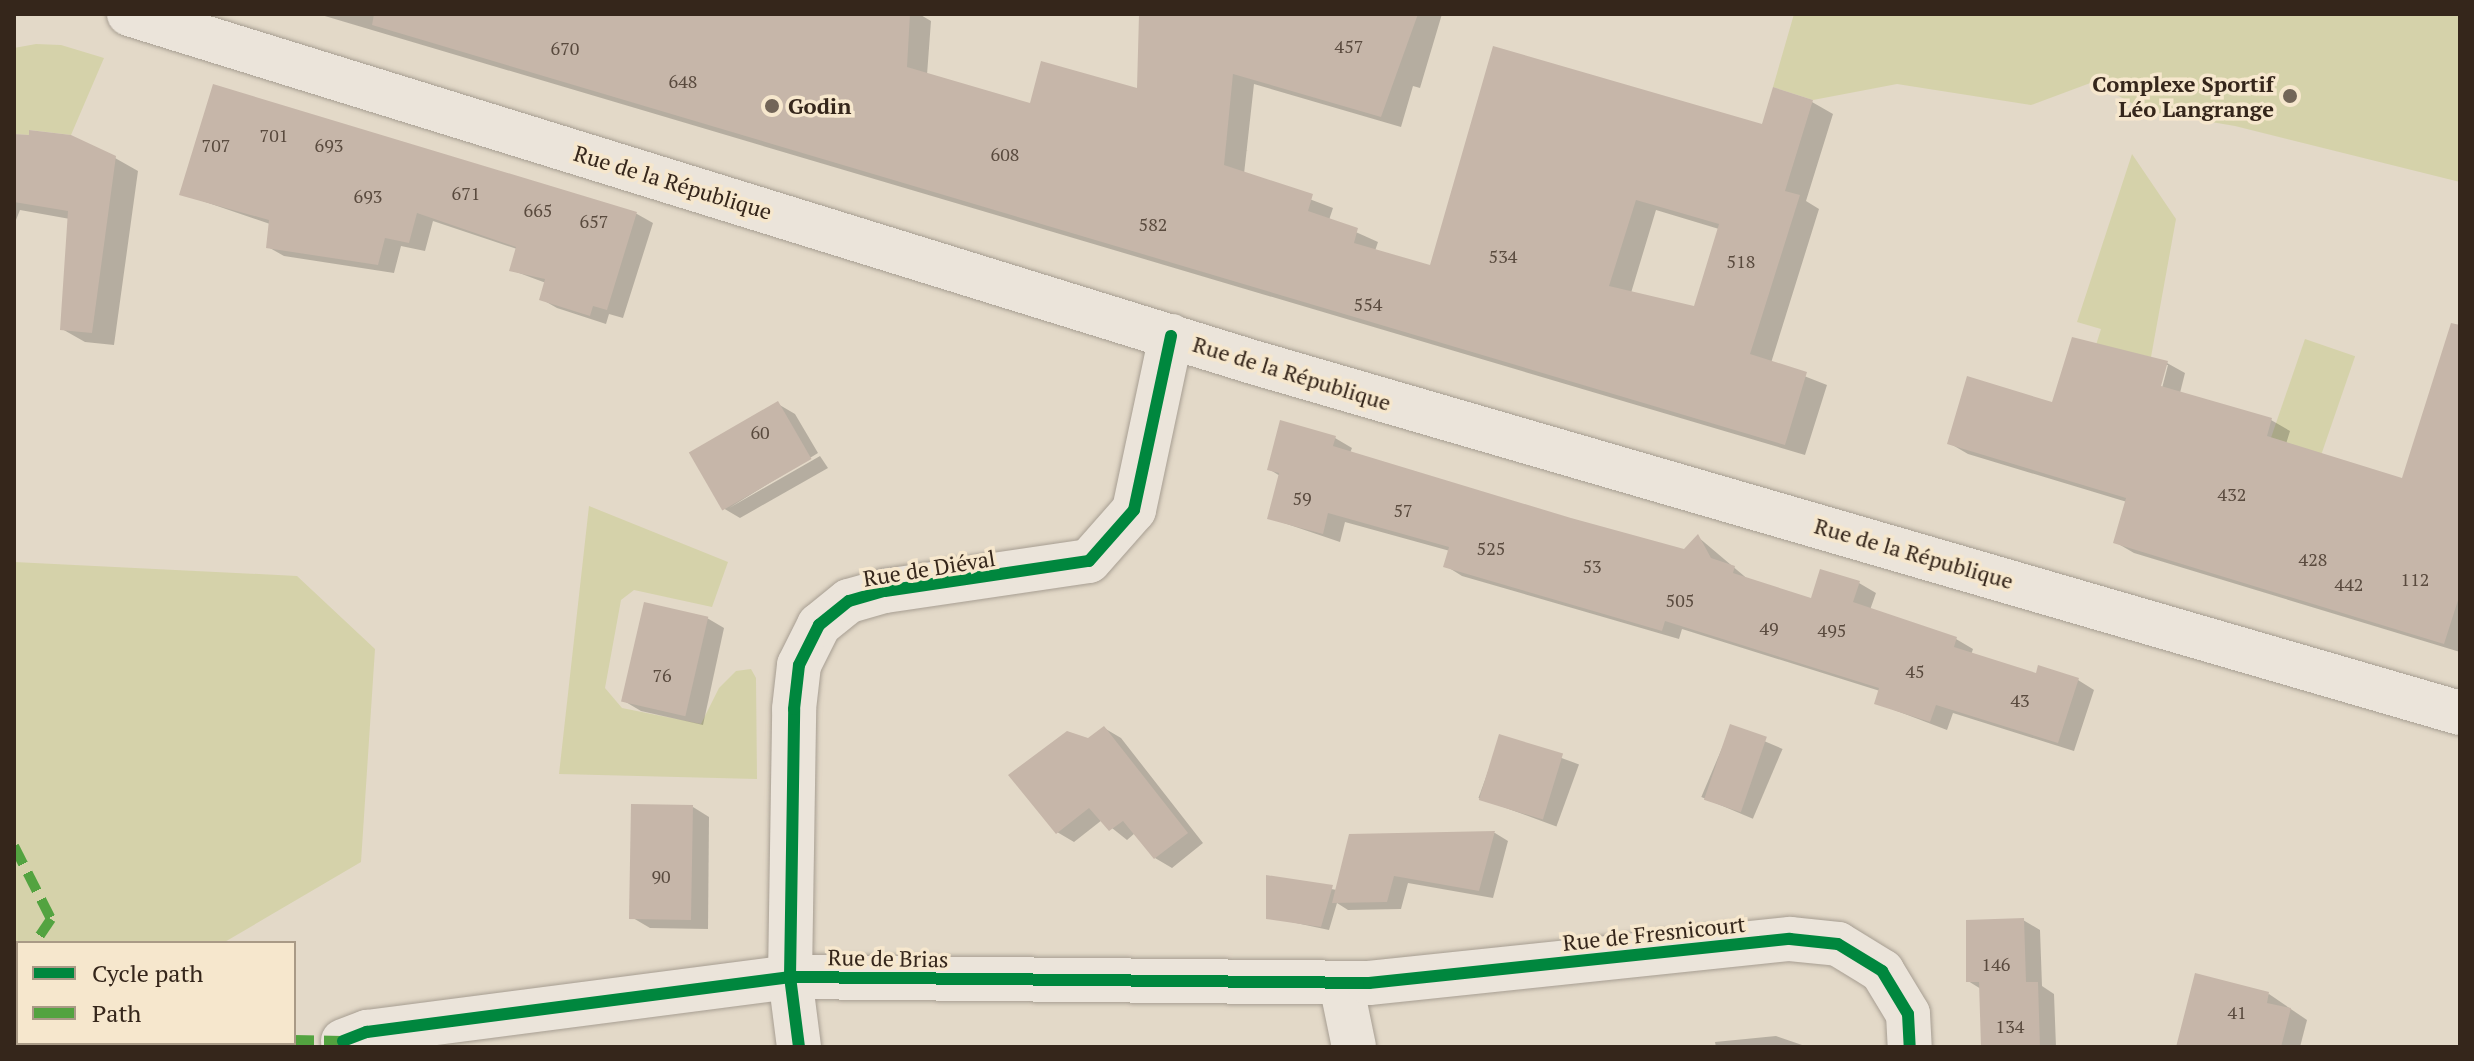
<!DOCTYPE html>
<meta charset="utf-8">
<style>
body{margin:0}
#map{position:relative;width:2474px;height:1061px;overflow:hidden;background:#e3d9c8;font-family:"PT Serif",serif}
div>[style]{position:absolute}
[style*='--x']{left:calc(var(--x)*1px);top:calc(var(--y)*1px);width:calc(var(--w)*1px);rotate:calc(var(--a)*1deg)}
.green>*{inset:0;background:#d5d2aa;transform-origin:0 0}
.shadow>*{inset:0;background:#0003;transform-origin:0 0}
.building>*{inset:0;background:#c6b6a9;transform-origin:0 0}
.roads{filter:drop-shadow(0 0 2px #a79e92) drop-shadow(0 0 2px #a79e92)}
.minor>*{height:44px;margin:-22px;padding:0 22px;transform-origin:22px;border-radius:22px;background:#ebe4da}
.secondary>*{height:44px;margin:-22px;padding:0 22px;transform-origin:22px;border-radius:22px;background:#ebe4da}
.quiet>*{height:10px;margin-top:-5px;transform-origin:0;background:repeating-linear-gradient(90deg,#53a340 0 20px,transparent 0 30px)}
.cycleway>*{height:12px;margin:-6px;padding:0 6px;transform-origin:6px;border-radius:6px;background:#00873e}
.dots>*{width:22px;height:22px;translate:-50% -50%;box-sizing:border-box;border:4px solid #f6e7cd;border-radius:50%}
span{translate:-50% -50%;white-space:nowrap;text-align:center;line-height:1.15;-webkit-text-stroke:7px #f6e7cd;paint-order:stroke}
.number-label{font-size:18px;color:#594a3e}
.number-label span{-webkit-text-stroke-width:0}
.poi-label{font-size:22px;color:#35261b;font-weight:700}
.right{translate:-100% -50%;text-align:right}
.left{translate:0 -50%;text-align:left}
.street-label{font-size:22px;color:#35261b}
.frame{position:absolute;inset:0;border:16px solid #35261b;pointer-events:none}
.legend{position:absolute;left:16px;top:941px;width:280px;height:104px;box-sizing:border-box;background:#f6e7cd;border:2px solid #a99a86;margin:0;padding:10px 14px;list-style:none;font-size:24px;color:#35261b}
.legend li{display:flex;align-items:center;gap:16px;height:40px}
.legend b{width:40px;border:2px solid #a99a86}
</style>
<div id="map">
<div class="green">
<i style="clip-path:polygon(1794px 14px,2460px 14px,2460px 182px,2235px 126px,2146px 111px,2093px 82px,2031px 105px,1897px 84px,1813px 100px,1773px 87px)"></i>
<i style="clip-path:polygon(36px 44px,61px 45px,104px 58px,71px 135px,30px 130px,29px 135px,14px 134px,14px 48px)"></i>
<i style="clip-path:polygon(2132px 154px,2176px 219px,2151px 357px,2096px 345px,2101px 329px,2077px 322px)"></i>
<i style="left:2305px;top:339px;width:53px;height:144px;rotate:19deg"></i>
<i style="clip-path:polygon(589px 506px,728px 562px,712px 607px,634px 590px,621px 600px,605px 688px,622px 708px,701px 724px,719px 688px,736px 671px,751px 669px,756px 678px,757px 779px,559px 774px)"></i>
<i style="clip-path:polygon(14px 562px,297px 576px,375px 649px,361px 862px,223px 943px,18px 943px,18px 1043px,146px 1043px,144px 1047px,14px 1047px)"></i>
</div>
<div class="shadow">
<i style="clip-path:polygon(evenodd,318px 14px,919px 14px,931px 21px,927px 75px,1031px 105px,1139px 91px,1141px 14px,1442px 14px,1420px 88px,1413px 86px,1401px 127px,1254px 84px,1244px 174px,1333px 208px,1329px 220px,1378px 242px,1375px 251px,1432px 267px,1812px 102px,1833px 114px,1806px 201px,1819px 209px,1771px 363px,1827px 385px,1805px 455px,318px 14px,1656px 210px,1719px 229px,1696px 309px,1631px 293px,1656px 210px)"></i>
<i style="clip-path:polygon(214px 86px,637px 214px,653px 223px,623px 318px,609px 314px,606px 324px,557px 308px,541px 299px,546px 283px,511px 270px,517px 249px,433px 221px,425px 251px,401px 246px,394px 273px,284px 256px,268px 247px,270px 224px,182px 194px)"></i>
<i style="clip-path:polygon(14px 135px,115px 158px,138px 171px,114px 345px,85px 342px,62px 329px,70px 219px,20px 210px,14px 225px)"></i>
<i style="clip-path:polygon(evenodd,2460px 353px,2460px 652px,2134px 553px,2115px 542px,2127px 502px,1968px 454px,1949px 443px,2167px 363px,2185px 373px,2180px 393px,2271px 420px,2290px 431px,2286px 444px,2403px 481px,2460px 353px,2164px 365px,2168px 365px,2160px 396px,2156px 395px,2164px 365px)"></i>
<i style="clip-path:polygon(778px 404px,795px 414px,818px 453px,729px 508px,820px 456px,828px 468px,740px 518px,723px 508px)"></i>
<i style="clip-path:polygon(1335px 438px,1352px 448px,1350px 453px,1570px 520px,1685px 551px,1698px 537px,1750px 581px,1813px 601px,1859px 583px,1876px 593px,1870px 610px,1956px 639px,1973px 649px,1971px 655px,2037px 676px,2078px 680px,2094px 690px,2074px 751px,1953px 713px,1947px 730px,1876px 703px,1880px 691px,1682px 629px,1679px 639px,1462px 576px,1446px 566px,1450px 551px,1345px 522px,1340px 542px,1269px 518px,1280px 476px,1269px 469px)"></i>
<i style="clip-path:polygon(707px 618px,724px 628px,703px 725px,641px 711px,624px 701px)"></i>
<i style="left:1731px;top:727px;width:56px;height:76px;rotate:23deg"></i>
<i style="clip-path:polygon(1104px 728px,1121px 738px,1203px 843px,1172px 868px,1155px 858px,1135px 833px,1127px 840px,1102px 820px,1074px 842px,1057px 832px,1089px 740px)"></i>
<i style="left:1501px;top:736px;width:83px;height:66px;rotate:20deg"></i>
<i style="clip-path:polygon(693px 807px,709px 817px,708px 929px,650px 928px,633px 918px)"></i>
<i style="clip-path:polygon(1495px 833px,1508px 841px,1493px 898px,1408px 883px,1401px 909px,1348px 910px,1337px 903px,1329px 930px,1268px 917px,1268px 878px,1337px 890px,1351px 836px)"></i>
<i style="clip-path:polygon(2023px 920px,2040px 930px,2042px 986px,2054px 994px,2056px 1047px,1983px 1047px,1981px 989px,1968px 981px)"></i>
<i style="clip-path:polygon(2269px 994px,2307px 1020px,2300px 1047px,2181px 1047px)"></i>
<i style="clip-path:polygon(1776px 1036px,1808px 1047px,1716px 1047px,1715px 1042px)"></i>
</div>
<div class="building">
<i style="clip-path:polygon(evenodd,374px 14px,910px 14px,907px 67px,1030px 103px,1041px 61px,1137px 88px,1139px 14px,1418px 14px,1381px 117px,1233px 74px,1224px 165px,1313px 194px,1308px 211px,1358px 228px,1354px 243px,1430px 265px,1493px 46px,1762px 124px,1773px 87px,1813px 100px,1785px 191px,1800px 195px,1750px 354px,1807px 372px,1785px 445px,372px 25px,374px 14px,1636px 200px,1719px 224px,1694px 306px,1609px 286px,1636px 200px)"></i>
<i style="clip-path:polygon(213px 84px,637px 212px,607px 310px,593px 306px,590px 316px,539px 300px,545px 279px,509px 271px,516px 247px,417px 213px,409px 243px,385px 238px,378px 265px,266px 248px,269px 220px,179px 195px)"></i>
<i style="clip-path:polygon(29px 130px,71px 135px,116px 156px,92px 333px,60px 330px,68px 211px,14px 202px,14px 134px,29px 135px)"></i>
<i style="clip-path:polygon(2451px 323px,2460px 325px,2460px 594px,2444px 644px,2113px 543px,2126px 498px,1947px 444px,1967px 376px,2052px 402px,2072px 337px,2168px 361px,2161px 386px,2272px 418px,2267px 436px,2402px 478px)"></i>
<i style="left:778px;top:401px;width:67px;height:103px;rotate:60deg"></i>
<i style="clip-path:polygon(1280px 420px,1336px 436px,1333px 446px,1571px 518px,1684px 549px,1698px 534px,1711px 558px,1735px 566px,1733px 573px,1811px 598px,1820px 569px,1860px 581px,1853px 602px,1957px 637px,1954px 647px,2036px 673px,2038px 665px,2079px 678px,2058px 743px,1936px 705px,1930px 722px,1874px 704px,1879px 688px,1665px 621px,1662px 631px,1443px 567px,1449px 547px,1328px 513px,1323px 534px,1267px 519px,1279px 473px,1267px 470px)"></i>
<i style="left:644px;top:602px;width:66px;height:102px;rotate:13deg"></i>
<i style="left:1730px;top:724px;width:39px;height:80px;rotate:19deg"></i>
<i style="clip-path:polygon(1104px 726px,1188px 833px,1154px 859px,1123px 821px,1109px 831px,1089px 808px,1056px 834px,1008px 775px,1067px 731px,1088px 738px)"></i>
<i style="left:1499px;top:734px;width:67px;height:69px;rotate:17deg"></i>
<i style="left:631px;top:804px;width:62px;height:115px;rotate:1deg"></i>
<i style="clip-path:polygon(1495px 831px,1479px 891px,1394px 876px,1387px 902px,1332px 903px,1349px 834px)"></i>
<i style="clip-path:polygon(1266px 875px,1333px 885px,1321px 927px,1266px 919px)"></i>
<i style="clip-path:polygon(2024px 918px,2026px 982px,2038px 982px,2040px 1047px,1981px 1047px,1979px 982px,1966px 982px,1966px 920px)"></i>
<i style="clip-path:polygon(2195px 973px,2269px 992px,2267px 1003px,2291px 1008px,2281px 1047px,2176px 1047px)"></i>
</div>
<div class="roads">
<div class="minor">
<i style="--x:1341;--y:984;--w:64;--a:78.3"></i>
<i style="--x:343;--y:1041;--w:26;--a:-21"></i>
<i style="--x:367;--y:1032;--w:427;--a:-7.4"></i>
<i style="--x:790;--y:977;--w:579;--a:0.59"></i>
<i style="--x:1369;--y:983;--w:423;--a:-6"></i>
<i style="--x:1790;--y:939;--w:48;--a:5.9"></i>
<i style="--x:1838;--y:944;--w:52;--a:31.5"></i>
<i style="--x:1882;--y:971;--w:50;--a:58.8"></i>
<i style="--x:1908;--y:1014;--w:33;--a:87"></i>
<i style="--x:799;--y:1047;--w:71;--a:-97.3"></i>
<i style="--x:790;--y:977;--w:268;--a:-89.1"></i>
<i style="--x:794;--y:709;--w:44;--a:-83.5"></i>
<i style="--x:799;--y:665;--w:45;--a:-63.4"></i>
<i style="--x:819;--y:625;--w:38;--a:-39"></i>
<i style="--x:849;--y:601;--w:37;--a:-16"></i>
<i style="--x:885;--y:591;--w:206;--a:-8.4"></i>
<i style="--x:1089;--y:561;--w:68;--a:-48.6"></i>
<i style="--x:1134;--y:510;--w:178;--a:-78"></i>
</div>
<div class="secondary">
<i style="--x:129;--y:14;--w:1180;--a:17.21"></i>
<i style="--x:1256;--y:363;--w:1254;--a:16.21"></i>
</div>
</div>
<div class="quiet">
<i style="--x:14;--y:846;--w:82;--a:63.1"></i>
<i style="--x:51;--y:919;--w:29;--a:124"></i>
<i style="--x:14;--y:973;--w:7;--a:-56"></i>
<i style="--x:294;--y:1040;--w:49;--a:1.2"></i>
<i style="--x:264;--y:1047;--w:6;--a:-39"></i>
</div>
<div class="cycleway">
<i style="--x:343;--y:1041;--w:26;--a:-21"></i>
<i style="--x:367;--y:1032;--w:427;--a:-7.4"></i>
<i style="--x:790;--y:977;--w:579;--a:0.59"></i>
<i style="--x:1369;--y:983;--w:423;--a:-6"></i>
<i style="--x:1790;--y:939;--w:48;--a:5.9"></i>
<i style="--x:1838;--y:944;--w:52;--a:31.5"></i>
<i style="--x:1882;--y:971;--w:50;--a:58.8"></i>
<i style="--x:1908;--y:1014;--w:33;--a:87"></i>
<i style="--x:799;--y:1047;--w:71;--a:-97.3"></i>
<i style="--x:790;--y:977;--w:268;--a:-89.1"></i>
<i style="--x:794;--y:709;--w:44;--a:-83.5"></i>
<i style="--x:799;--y:665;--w:45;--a:-63.4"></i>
<i style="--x:819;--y:625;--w:38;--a:-39"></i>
<i style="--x:849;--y:601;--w:37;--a:-16"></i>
<i style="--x:885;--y:591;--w:206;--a:-8.4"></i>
<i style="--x:1089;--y:561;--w:68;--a:-48.6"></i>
<i style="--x:1134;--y:510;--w:178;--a:-78"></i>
</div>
<div class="dots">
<i style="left:2290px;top:96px;background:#726558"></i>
<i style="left:772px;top:106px;background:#726558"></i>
</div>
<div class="number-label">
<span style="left:1349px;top:46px">457</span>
<span style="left:565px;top:48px">670</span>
<span style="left:683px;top:81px">648</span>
<span style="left:274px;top:135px">701</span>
<span style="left:216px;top:145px">707</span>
<span style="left:329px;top:145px">693</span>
<span style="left:1005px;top:154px">608</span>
<span style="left:466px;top:193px">671</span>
<span style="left:368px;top:196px">693</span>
<span style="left:538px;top:210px">665</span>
<span style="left:594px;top:221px">657</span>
<span style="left:1153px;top:224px">582</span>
<span style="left:1503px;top:256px">534</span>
<span style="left:1741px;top:261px">518</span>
<span style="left:1368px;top:304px">554</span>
<span style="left:760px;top:432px">60</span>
<span style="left:2232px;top:494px">432</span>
<span style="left:1302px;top:498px">59</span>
<span style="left:1403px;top:510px">57</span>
<span style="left:1491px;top:548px">525</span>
<span style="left:2313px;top:559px">428</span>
<span style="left:1592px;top:566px">53</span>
<span style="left:2415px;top:579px">112</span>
<span style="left:2349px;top:584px">442</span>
<span style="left:1680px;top:600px">505</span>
<span style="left:1769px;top:628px">49</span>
<span style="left:1832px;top:630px">495</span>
<span style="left:1915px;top:671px">45</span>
<span style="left:662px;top:675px">76</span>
<span style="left:2020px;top:700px">43</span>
<span style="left:661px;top:876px">90</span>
<span style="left:1996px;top:964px">146</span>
<span style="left:2237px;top:1012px">41</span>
<span style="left:2010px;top:1026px">134</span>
</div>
<div class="poi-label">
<span class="right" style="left:2274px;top:96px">Complexe Sportif<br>Léo Langrange</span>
<span class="left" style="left:788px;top:106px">Godin</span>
</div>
<div class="street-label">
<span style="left:673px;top:182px;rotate:17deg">Rue de la République</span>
<span style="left:1292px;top:373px;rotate:17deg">Rue de la République</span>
<span style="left:1914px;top:553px;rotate:16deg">Rue de la République</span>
<span style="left:929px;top:568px;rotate:-9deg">Rue de Diéval</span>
<span style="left:1654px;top:933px;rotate:-6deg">Rue de Fresnicourt</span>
<span style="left:888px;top:958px;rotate:1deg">Rue de Brias</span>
</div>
<div class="frame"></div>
<ul class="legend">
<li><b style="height:10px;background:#00873e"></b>Cycle path</li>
<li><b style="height:10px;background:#53a340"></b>Path</li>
</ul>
</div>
